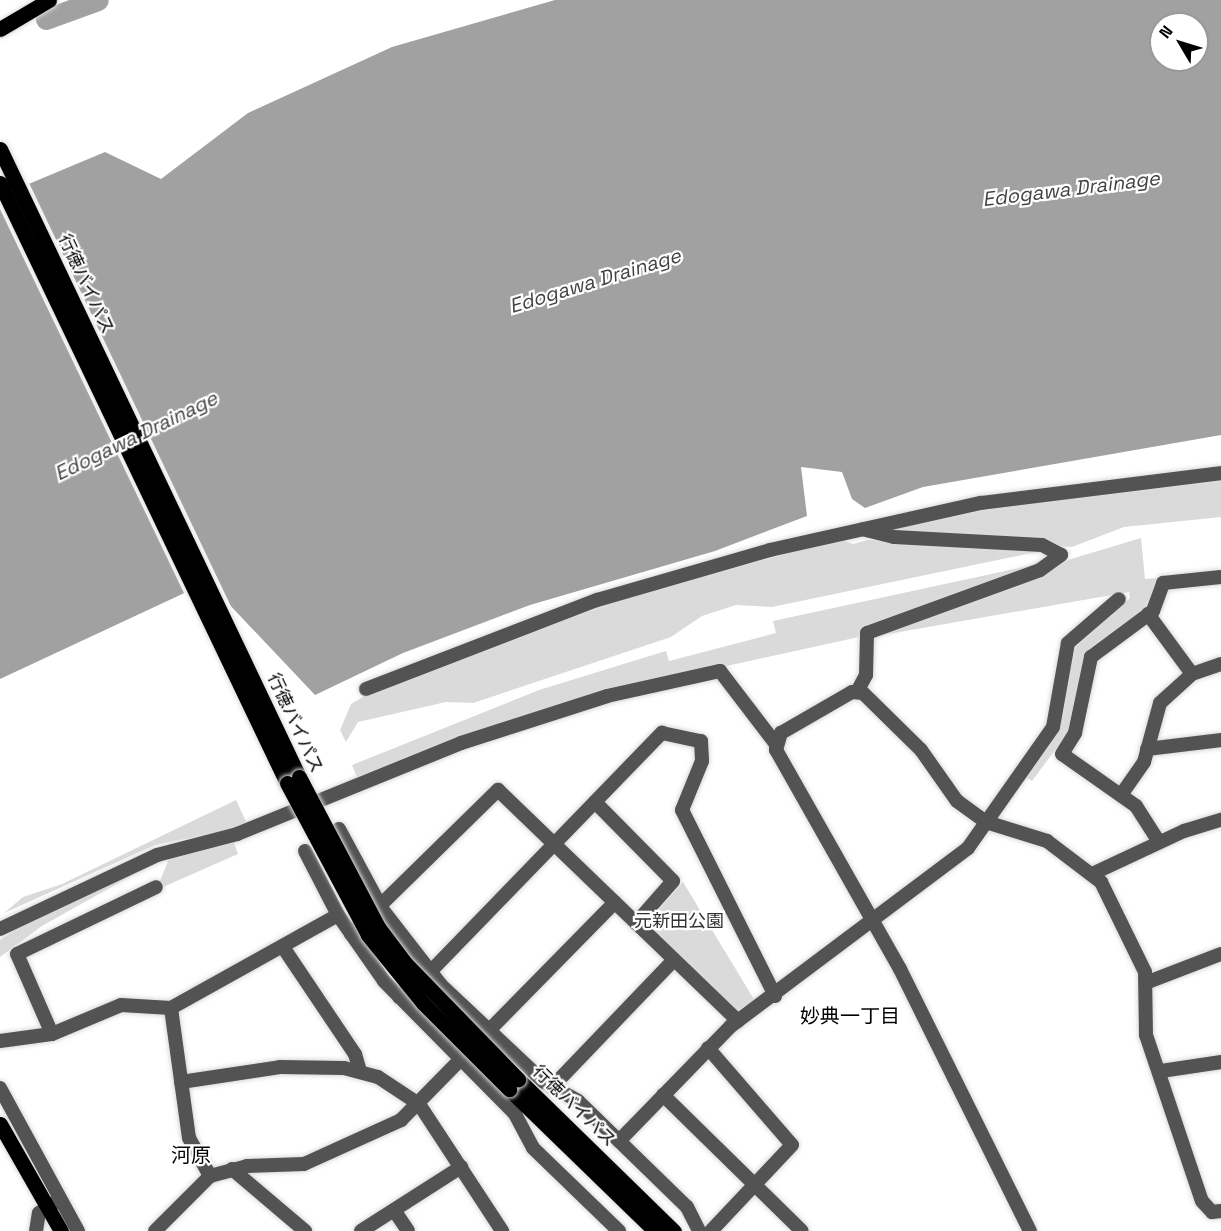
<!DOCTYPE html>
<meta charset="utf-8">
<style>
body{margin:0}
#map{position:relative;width:1221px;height:1231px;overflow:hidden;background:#fff;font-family:"Space Grotesk","Noto Sans JP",sans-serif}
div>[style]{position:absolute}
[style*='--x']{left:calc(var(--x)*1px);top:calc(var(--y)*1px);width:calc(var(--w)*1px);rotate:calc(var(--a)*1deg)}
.green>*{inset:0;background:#dadada}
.water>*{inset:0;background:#a1a1a1}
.pier>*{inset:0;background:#fff}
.river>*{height:21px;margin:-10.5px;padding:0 10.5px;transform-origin:10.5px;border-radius:10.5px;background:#a1a1a1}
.roads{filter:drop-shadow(0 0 2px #dbdbdb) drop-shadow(0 0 2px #dbdbdb)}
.minor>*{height:14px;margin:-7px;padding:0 7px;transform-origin:7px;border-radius:7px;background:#535353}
.major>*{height:15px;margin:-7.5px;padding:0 7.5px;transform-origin:7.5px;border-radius:7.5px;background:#000}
.bridges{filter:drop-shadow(0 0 2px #dbdbdb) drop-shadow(0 0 2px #dbdbdb)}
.major-bridge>*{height:15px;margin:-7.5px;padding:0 7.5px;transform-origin:7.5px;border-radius:7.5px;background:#000}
span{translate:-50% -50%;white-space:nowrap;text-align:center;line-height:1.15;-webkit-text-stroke:4.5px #fff;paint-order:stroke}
.street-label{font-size:18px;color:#000}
.park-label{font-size:18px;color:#313131}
.water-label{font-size:20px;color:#424242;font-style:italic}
.neighbourhood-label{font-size:20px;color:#000}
.north{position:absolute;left:1149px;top:12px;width:60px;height:60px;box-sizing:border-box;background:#fff;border:2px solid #999;border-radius:50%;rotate:308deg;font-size:16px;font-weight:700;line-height:24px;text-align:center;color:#000}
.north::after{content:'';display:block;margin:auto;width:21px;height:27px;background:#000;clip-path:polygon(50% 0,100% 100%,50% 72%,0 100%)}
</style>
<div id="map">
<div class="green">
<i style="clip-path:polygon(1221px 477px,1221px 517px,1124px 527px,1072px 547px,898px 535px,894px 528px,1031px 501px)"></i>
<i style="clip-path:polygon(1141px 538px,1145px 579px,1158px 578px,1148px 606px,1086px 653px,1070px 730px,1032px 781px,1025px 776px,1057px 730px,1072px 650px,1130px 598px,1129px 592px,871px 637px,1071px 559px)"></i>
<i style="clip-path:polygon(838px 539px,853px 544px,868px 540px,1041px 551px,772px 607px,736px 605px,702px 616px,671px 637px,473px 703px,446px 702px,358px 722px,346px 742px,340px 730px,351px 704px,382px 686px,618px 601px)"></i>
<i style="clip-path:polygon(1043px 563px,861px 630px,859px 637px,603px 693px,357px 777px,352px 765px,539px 690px,666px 651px,669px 661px,776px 633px,773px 621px)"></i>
<i style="clip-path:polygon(236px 800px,248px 826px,155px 845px,4px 913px,23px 897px,62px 884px)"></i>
<i style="clip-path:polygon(233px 840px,238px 854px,163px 887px,160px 881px,170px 856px)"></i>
<i style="clip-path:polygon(159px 860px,42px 926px,0 957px,0 940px,36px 916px)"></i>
<i style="clip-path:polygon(683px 882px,755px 1001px,736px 1011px,646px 923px)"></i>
</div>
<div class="water">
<i style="clip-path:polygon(evenodd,555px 0,1221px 0,1221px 435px,923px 487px,865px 508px,852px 499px,842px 472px,801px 467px,807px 516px,715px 551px,530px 605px,403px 653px,315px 695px,208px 582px,0 679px,0 196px,105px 152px,161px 179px,248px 113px,392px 47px,555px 0,1161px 24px,1197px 24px,1197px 60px,1161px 60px,1161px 24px)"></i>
</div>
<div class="pier">
<i style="clip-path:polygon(28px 181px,235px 615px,207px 585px,185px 595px,0 209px,0 193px)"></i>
</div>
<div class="river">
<i style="--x:46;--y:19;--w:55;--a:-20.1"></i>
</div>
<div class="roads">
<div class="minor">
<i style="--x:1148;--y:614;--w:74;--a:53.7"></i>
<i style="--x:366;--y:689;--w:248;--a:-21.1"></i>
<i style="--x:597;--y:600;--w:180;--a:-16.1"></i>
<i style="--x:770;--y:550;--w:216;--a:-12.6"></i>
<i style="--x:981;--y:503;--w:242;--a:-7.1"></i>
<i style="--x:858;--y:690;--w:17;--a:-62"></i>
<i style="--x:866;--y:675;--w:42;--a:-88.6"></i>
<i style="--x:867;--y:633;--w:184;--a:-20"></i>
<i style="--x:1040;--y:570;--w:26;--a:-36"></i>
<i style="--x:1061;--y:555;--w:21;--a:-152"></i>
<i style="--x:1042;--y:545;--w:148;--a:-176.9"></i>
<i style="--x:894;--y:537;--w:32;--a:-166"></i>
<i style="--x:1147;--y:749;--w:75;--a:-6.9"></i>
<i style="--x:1121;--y:795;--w:40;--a:-55.1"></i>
<i style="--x:1144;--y:762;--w:61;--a:-74.8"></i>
<i style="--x:1160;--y:703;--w:43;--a:-42.2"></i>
<i style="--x:1192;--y:674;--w:31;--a:-19"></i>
<i style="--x:595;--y:802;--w:111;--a:45.4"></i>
<i style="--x:673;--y:881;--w:56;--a:131.4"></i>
<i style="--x:339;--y:829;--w:91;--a:61.7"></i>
<i style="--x:382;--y:909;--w:96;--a:52.2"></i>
<i style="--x:441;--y:985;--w:141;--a:43.3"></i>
<i style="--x:544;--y:1082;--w:39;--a:29"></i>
<i style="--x:578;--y:1101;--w:152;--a:44.2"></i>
<i style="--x:687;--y:1207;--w:27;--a:63"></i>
<i style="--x:1159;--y:842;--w:43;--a:-122.6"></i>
<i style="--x:1136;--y:806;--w:90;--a:-144.9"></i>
<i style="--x:1062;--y:754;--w:25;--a:-58"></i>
<i style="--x:1075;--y:733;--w:78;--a:-78.1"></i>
<i style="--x:1091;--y:657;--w:77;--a:-36.6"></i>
<i style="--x:1153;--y:611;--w:30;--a:-70"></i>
<i style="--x:1163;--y:583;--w:58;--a:-5.9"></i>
<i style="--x:305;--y:851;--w:72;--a:62.7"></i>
<i style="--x:338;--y:915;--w:80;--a:55.1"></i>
<i style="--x:384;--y:981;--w:187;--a:45.4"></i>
<i style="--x:515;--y:1114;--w:38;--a:62"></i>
<i style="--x:533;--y:1148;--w:120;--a:44"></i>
<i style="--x:1092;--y:874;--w:102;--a:-25.1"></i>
<i style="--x:1184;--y:831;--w:39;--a:-17"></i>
<i style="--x:0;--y:929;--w:174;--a:-25.2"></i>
<i style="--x:157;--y:855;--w:83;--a:-14.7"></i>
<i style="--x:237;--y:834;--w:242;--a:-22.1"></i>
<i style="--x:461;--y:743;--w:153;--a:-17.8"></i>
<i style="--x:607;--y:696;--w:116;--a:-12.5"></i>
<i style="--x:720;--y:671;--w:91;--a:52.6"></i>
<i style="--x:351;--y:934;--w:206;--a:-44.4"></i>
<i style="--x:498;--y:790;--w:333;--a:43.9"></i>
<i style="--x:283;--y:947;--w:129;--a:56.1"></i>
<i style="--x:355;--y:1054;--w:18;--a:74"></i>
<i style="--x:1148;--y:982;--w:78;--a:-21"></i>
<i style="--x:399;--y:997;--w:41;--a:-39.1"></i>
<i style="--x:431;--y:971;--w:332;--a:-45.9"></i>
<i style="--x:662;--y:733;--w:40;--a:12"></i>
<i style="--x:701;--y:741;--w:20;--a:87"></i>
<i style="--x:702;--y:761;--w:53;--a:112.2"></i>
<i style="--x:682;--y:810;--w:208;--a:63.4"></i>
<i style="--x:52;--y:1034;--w:87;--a:-113.6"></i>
<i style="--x:17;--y:954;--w:154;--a:-25.7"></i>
<i style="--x:0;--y:1041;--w:52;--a:-7.7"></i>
<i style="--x:52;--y:1034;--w:75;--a:-22.8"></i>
<i style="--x:121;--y:1005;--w:50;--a:3.4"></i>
<i style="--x:708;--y:1048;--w:128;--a:49.1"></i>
<i style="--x:792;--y:1145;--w:118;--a:133.3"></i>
<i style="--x:1161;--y:1071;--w:61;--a:-8.5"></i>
<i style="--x:181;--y:1082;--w:100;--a:-8.6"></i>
<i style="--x:280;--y:1067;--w:64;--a:0.9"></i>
<i style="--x:344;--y:1068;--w:35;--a:15"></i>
<i style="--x:378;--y:1077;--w:49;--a:33.4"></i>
<i style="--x:419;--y:1104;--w:152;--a:56.8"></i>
<i style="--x:552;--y:1087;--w:176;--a:-46.2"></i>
<i style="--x:0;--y:1088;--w:163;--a:61.4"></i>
<i style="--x:663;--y:1095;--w:194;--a:44.4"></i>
<i style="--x:619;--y:1141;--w:161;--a:-45.8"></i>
<i style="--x:731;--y:1026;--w:296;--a:-36.9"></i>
<i style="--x:968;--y:848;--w:148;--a:-54.9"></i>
<i style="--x:1053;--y:727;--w:85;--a:-79.9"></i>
<i style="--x:1068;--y:643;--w:67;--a:-40.8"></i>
<i style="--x:232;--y:1169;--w:96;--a:40.3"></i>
<i style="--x:210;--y:1176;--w:43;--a:-118.9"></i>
<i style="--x:189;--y:1138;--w:131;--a:-97.9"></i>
<i style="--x:171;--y:1008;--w:191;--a:-29.1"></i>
<i style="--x:394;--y:1210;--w:25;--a:56"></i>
<i style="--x:36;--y:1231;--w:18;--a:-81"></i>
<i style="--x:39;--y:1213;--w:22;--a:-34"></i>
<i style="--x:155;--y:1231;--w:78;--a:-45"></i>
<i style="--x:210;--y:1176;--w:38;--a:-15"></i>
<i style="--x:247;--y:1166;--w:57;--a:-2"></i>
<i style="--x:304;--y:1164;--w:107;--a:-24.4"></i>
<i style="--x:401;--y:1120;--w:305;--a:-45.5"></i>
<i style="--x:361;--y:1231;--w:119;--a:-32.6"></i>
<i style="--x:1030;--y:1231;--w:292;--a:-116.4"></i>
<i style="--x:900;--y:969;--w:252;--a:-119.5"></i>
<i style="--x:776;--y:750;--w:18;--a:-74"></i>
<i style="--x:781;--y:733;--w:82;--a:-30"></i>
<i style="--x:852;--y:692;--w:11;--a:5"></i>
<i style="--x:863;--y:693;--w:81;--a:44.5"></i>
<i style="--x:921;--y:750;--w:62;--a:54.8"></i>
<i style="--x:957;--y:801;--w:36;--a:36"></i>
<i style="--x:986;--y:822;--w:64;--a:17.3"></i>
<i style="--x:1047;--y:841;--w:68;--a:37.2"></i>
<i style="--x:1101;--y:882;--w:100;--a:63.9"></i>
<i style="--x:1145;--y:972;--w:63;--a:89.1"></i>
<i style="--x:1146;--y:1035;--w:175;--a:71.4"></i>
<i style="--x:1202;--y:1201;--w:15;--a:48"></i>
<i style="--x:1212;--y:1212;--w:9;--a:-6"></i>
</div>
<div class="major">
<i style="--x:0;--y:29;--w:57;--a:-30.6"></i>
<i style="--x:0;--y:149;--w:696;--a:64.54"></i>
<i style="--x:0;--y:183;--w:665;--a:64.44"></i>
<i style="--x:518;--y:1079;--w:218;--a:44.3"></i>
<i style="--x:509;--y:1089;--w:204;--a:44.2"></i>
<i style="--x:0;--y:1124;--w:123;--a:60.3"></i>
</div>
</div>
<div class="bridges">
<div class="major-bridge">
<i style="--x:299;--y:777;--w:170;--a:62.2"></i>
<i style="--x:378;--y:927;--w:46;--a:52.9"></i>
<i style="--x:406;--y:964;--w:161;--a:45.8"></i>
<i style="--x:287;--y:783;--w:172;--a:61.9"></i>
<i style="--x:368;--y:935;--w:87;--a:51"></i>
<i style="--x:423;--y:1003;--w:122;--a:45"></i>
</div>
</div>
<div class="street-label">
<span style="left:86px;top:284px;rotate:65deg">行徳バイパス</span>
<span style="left:295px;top:723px;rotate:65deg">行徳バイパス</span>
<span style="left:574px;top:1106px;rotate:44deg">行徳バイパス</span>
</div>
<div class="park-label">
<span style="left:679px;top:921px">元新田公園</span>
</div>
<div class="water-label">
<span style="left:1071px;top:189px;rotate:-7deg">Edogawa Drainage</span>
<span style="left:595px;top:281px;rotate:-17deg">Edogawa Drainage</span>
<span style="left:136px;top:436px;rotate:-26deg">Edogawa Drainage</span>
</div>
<div class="neighbourhood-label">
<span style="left:850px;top:1016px">妙典一丁目</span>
<span style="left:191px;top:1155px">河原</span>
</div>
<div class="north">N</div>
</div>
